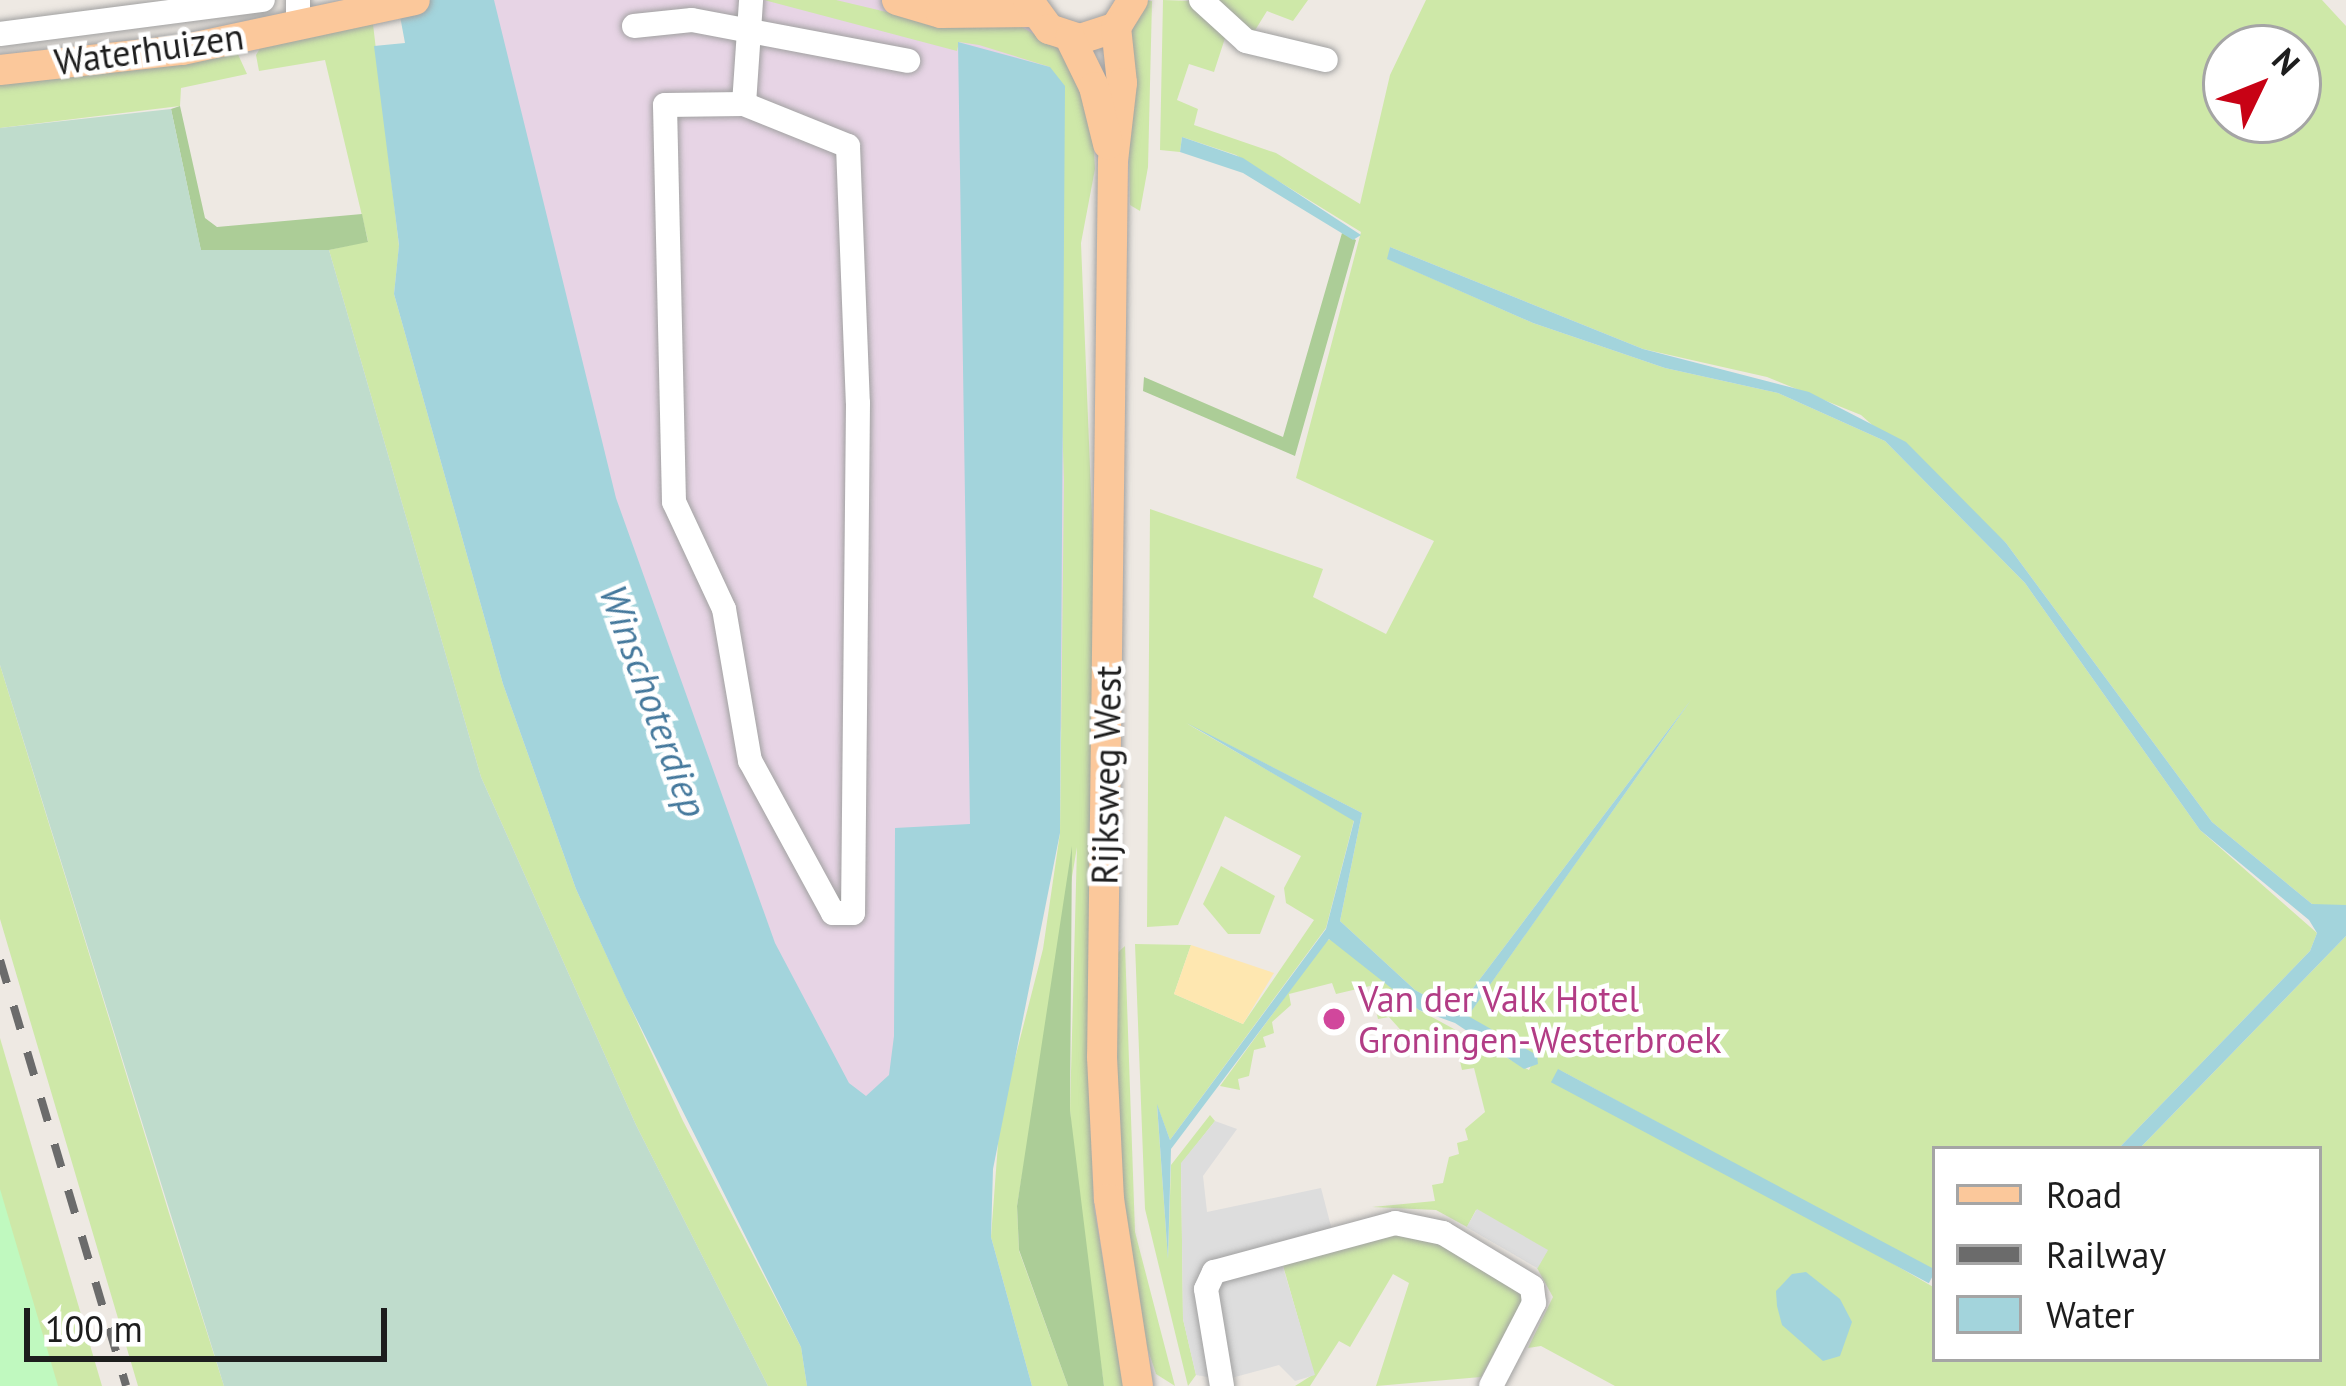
<!DOCTYPE html>
<style>
body{margin:0}
#map{position:relative;width:2346px;height:1386px;overflow:hidden;background:#eee9e3;font-family:"PT Sans",sans-serif}
div>[style]{position:absolute}
[style*='--x']{left:calc(var(--x)*1px);top:calc(var(--y)*1px);width:calc(var(--w)*1px);rotate:calc(var(--a)*1deg)}
.industrial>*{inset:0;background:#e7d4e5}
.grass>*{inset:0;background:#cee8a8}
.forest>*{inset:0;background:#accd97}
.wetland>*{inset:0;background:#bfdccc}
.sand>*{inset:0;background:#fee7b0}
.park>*{inset:0;background:#c0f9bf}
.parking>*{inset:0;background:#ddd;transform-origin:0 0}
.water>*{inset:0;background:#a3d4dc;transform-origin:0 0}
.roads{filter:drop-shadow(0 0 3px #a1a1a1) drop-shadow(0 0 3px #a1a1a1)}
.minor>*{height:24px;margin:-12px;padding:0 12px;transform-origin:12px;border-radius:12px;background:#fff}
.major>*{height:30px;margin:-15px;padding:0 15px;transform-origin:15px;border-radius:15px;background:#fbc89b}
.rail>*{height:8px;margin-top:-4px;transform-origin:0;background:repeating-linear-gradient(90deg,#6b6b6b 0 24px,transparent 0 48px)}
.dots>*{width:33px;height:33px;translate:-50% -50%;box-sizing:border-box;border:6px solid #fff;border-radius:50%}
span{translate:-50% -50%;white-space:nowrap;text-align:center;line-height:1.15;-webkit-text-stroke:9px #fff;paint-order:stroke}
.street-label{font-size:36px;color:#1d1d1d}
.hotel-label{font-size:36px;color:#b23c85}
.left{translate:0 -50%;text-align:left}
.water-label{font-size:39px;color:#44789c;font-style:italic}
.legend{position:absolute;left:1932px;top:1146px;width:390px;height:216px;box-sizing:border-box;background:#fff;border:3px solid #a5a5a5;margin:0;padding:15px 21px;list-style:none;font-size:36px;color:#1d1d1d}
.legend li{display:flex;align-items:center;gap:24px;height:60px}
.legend b{width:60px;border:3px solid #a5a5a5}
.north{position:absolute;left:2202px;top:24px;width:120px;height:120px;box-sizing:border-box;background:#fff;border:3px solid #a5a5a5;border-radius:50%;rotate:47deg;font-size:33px;font-weight:700;line-height:48px;text-align:center;color:#1d1d1d}
.north::after{content:'';display:block;margin:auto;width:42px;height:54px;background:#c80215;clip-path:polygon(50% 0,100% 100%,50% 72%,0 100%)}
.scale{position:absolute;left:24px;top:1308px;width:363px;height:54px;box-sizing:border-box;border:6px solid #1d1d1d;border-top:0;padding-left:15px;font-size:36px;line-height:42px;white-space:nowrap;color:#1d1d1d;-webkit-text-stroke:9px #fff;paint-order:stroke}
</style>
<div id="map">
<div class="industrial">
<i style="clip-path:polygon(458px 0,1015px 0,1029px 29px,1061px 49px,1077px 679px,907px 1212px,740px 990px)"></i>
</div>
<div class="grass">
<i style="clip-path:polygon(764px 0,836px 0,933px 23px,1020px 26px,1068px 54px,1093px 131px,1095px 169px,1081px 243px,1095px 592px,1089px 1093px,1094px 1208px,1124px 1386px,1104px 1386px,1078px 1204px,1070px 1110px,1077px 847px,1017px 1206px,1019px 1251px,1068px 1386px,1032px 1386px,991px 1237px,1000px 1117px,1043px 949px,1060px 833px,1064px 480px,1050px 67px,979px 45px,959px 42px,957px 51px)"></i>
<i style="clip-path:polygon(evenodd,1163px 0,1191px 1px,1226px 35px,1214px 72px,1189px 64px,1177px 100px,1198px 109px,1194px 125px,1276px 153px,1360px 204px,1390px 75px,1426px 0,2322px 0,2346px 26px,2346px 905px,2334px 908px,2312px 904px,2212px 822px,2006px 543px,1861px 415px,1767px 377px,1643px 349px,1390px 247px,1388px 259px,1533px 323px,1665px 368px,1778px 393px,1885px 441px,2025px 583px,2200px 830px,2317px 933px,2310px 951px,2118px 1149px,1935px 1149px,1935px 1272px,1558px 1069px,1935px 1288px,1935px 1359px,2319px 1359px,2319px 1149px,2139px 1149px,2346px 936px,2346px 1386px,1615px 1386px,1541px 1346px,1528px 1348px,1553px 1297px,1537px 1268px,1547px 1251px,1476px 1210px,1467px 1227px,1436px 1210px,1372px 1207px,1435px 1201px,1432px 1185px,1443px 1183px,1449px 1157px,1459px 1154px,1457px 1143px,1468px 1140px,1465px 1129px,1485px 1112px,1474px 1068px,1462px 1070px,1454px 1036px,1420px 1044px,1417px 1033px,1406px 1036px,1389px 1017px,1378px 1019px,1370px 986px,1336px 994px,1332px 983px,1289px 994px,1291px 1005px,1272px 1022px,1274px 1033px,1263px 1037px,1266px 1047px,1254px 1050px,1249px 1076px,1238px 1079px,1240px 1090px,1220px 1086px,1325px 942px,1332px 938px,1419px 1010px,1529px 1070px,1536px 1055px,1467px 1017px,1691px 700px,1455px 1012px,1415px 990px,1340px 921px,1362px 813px,1186px 723px,1354px 820px,1326px 928px,1170px 1140px,1157px 1105px,1168px 1259px,1171px 1165px,1210px 1115px,1215px 1121px,1181px 1164px,1183px 1319px,1196px 1375px,1188px 1386px,1145px 1209px,1135px 944px,1191px 945px,1174px 994px,1243px 1024px,1314px 920px,1286px 903px,1284px 888px,1301px 856px,1225px 816px,1178px 925px,1147px 927px,1150px 509px,1323px 569px,1313px 597px,1386px 634px,1434px 541px,1296px 478px,1361px 232px,1236px 155px,1182px 137px,1180px 152px,1160px 150px,1163px 0,2226px 48px,2298px 48px,2298px 120px,2226px 120px,2226px 48px)"></i>
<i style="clip-path:polygon(1213px 0,1308px 0,1293px 21px,1267px 11px,1254px 32px)"></i>
<i style="clip-path:polygon(1146px 1px,1152px 1px,1148px 167px,1140px 211px,1130px 205px,1127px 41px)"></i>
<i style="clip-path:polygon(373px 24px,399px 246px,394px 294px,503px 684px,576px 889px,683px 1121px,801px 1347px,807px 1386px,768px 1386px,636px 1125px,481px 777px,329px 250px,368px 241px,325px 60px,259px 71px,256px 55px,262px 45px)"></i>
<i style="clip-path:polygon(236px 50px,247px 74px,181px 88px,180px 106px,0 128px,0 81px)"></i>
<i style="clip-path:polygon(0 665px,169px 1213px,224px 1386px,138px 1386px,0 919px)"></i>
<i style="clip-path:polygon(1221px 866px,1275px 896px,1260px 934px,1228px 934px,1203px 904px)"></i>
<i style="clip-path:polygon(1125px 946px,1135px 1232px,1175px 1386px,1156px 1374px,1138px 1319px,1117px 1134px,1115px 955px)"></i>
<i style="clip-path:polygon(0 1038px,102px 1386px,27px 1386px,0 1286px)"></i>
<i style="clip-path:polygon(1381px 1233px,1436px 1242px,1521px 1290px,1524px 1298px,1481px 1377px,1376px 1386px,1409px 1283px,1393px 1274px,1350px 1347px,1339px 1341px,1310px 1386px,1295px 1386px,1314px 1374px,1282px 1262px)"></i>
</div>
<div class="forest">
<i style="clip-path:polygon(180px 106px,205px 218px,217px 227px,362px 214px,368px 242px,329px 250px,201px 251px,171px 109px)"></i>
<i style="clip-path:polygon(1342px 233px,1356px 240px,1295px 456px,1143px 391px,1144px 377px,1283px 437px)"></i>
<i style="clip-path:polygon(1072px 846px,1070px 1110px,1104px 1386px,1068px 1386px,1019px 1250px,1017px 1206px)"></i>
</div>
<div class="wetland">
<i style="clip-path:polygon(171px 109px,201px 250px,329px 250px,481px 777px,636px 1125px,768px 1386px,224px 1386px,0 665px,0 128px)"></i>
</div>
<div class="sand">
<i style="clip-path:polygon(1191px 945px,1274px 973px,1243px 1024px,1174px 994px)"></i>
</div>
<div class="park">
<i style="clip-path:polygon(0 1189px,58px 1386px,0 1386px)"></i>
</div>
<div class="parking">
<i style="clip-path:polygon(1215px 1121px,1237px 1129px,1203px 1176px,1207px 1212px,1321px 1188px,1333px 1234px,1278px 1250px,1315px 1375px,1295px 1381px,1279px 1365px,1224px 1380px,1196px 1375px,1183px 1319px,1181px 1163px)"></i>
<i style="left:1477px;top:1209px;width:82px;height:21px;rotate:30deg"></i>
</div>
<div class="water">
<i style="clip-path:polygon(397px 0,494px 0,616px 498px,775px 943px,849px 1083px,866px 1096px,889px 1075px,894px 1036px,895px 828px,970px 824px,958px 42px,1050px 67px,1065px 86px,1060px 833px,993px 1169px,991px 1237px,1032px 1386px,807px 1386px,801px 1347px,626px 998px,576px 889px,503px 684px,394px 294px,399px 245px,374px 46px,405px 43px)"></i>
<i style="clip-path:polygon(1182px 137px,1243px 158px,1361px 235px,1353px 240px,1243px 173px,1180px 152px)"></i>
<i style="clip-path:polygon(1390px 247px,1643px 349px,1809px 392px,1906px 442px,2006px 543px,2212px 822px,2312px 904px,2346px 905px,2346px 936px,2139px 1149px,2118px 1149px,2310px 951px,2317px 933px,2309px 920px,2200px 830px,2025px 583px,1885px 441px,1778px 393px,1665px 368px,1533px 323px,1387px 259px)"></i>
<i style="clip-path:polygon(1691px 700px,1468px 1016px,1537px 1055px,1538px 1064px,1524px 1069px,1455px 1023px,1419px 1010px,1329px 939px,1171px 1149px,1168px 1259px,1157px 1104px,1170px 1140px,1326px 929px,1354px 821px,1187px 723px,1362px 813px,1340px 921px,1415px 990px,1455px 1012px)"></i>
<i style="left:1558px;top:1069px;width:428px;height:15px;rotate:28deg"></i>
<i style="clip-path:polygon(1806px 1272px,1840px 1299px,1852px 1322px,1840px 1356px,1823px 1361px,1782px 1325px,1777px 1306px,1776px 1291px,1792px 1274px)"></i>
</div>
<div class="roads">
<div class="minor">
<i style="--x:1201;--y:0;--w:61;--a:42.3"></i>
<i style="--x:1246;--y:41;--w:82;--a:13.4"></i>
<i style="--x:298;--y:25;--w:25;--a:-90"></i>
<i style="--x:634;--y:26;--w:58;--a:-5.9"></i>
<i style="--x:692;--y:20;--w:220;--a:10.7"></i>
<i style="--x:0;--y:34;--w:265;--a:-7.4"></i>
<i style="--x:744;--y:104;--w:112;--a:22"></i>
<i style="--x:848;--y:146;--w:257;--a:87.8"></i>
<i style="--x:858;--y:403;--w:510;--a:90.56"></i>
<i style="--x:853;--y:913;--w:20;--a:180"></i>
<i style="--x:833;--y:913;--w:173;--a:-118.6"></i>
<i style="--x:750;--y:761;--w:154;--a:-99.7"></i>
<i style="--x:724;--y:609;--w:118;--a:-115"></i>
<i style="--x:674;--y:502;--w:397;--a:-91.3"></i>
<i style="--x:665;--y:105;--w:79;--a:-0.7"></i>
<i style="--x:744;--y:104;--w:104;--a:-86.1"></i>
<i style="--x:1222;--y:1386;--w:98;--a:-99.4"></i>
<i style="--x:1206;--y:1289;--w:19;--a:-65"></i>
<i style="--x:1214;--y:1272;--w:188;--a:-15.1"></i>
<i style="--x:1395;--y:1223;--w:49;--a:11.8"></i>
<i style="--x:1443;--y:1233;--w:104;--a:31.2"></i>
<i style="--x:1532;--y:1287;--w:16;--a:83"></i>
<i style="--x:1534;--y:1303;--w:93;--a:117.4"></i>
</div>
<div class="major">
<i style="--x:897;--y:0;--w:46;--a:16.5"></i>
<i style="--x:941;--y:13;--w:93;--a:-0.6"></i>
<i style="--x:1028;--y:0;--w:36;--a:54"></i>
<i style="--x:1049;--y:29;--w:33;--a:18"></i>
<i style="--x:1080;--y:39;--w:38;--a:-18"></i>
<i style="--x:1116;--y:27;--w:32;--a:-58"></i>
<i style="--x:1116;--y:27;--w:56;--a:83.9"></i>
<i style="--x:1122;--y:83;--w:79;--a:96.6"></i>
<i style="--x:1113;--y:161;--w:896;--a:90.7"></i>
<i style="--x:1102;--y:1057;--w:142;--a:87.2"></i>
<i style="--x:1109;--y:1199;--w:189;--a:81.2"></i>
<i style="--x:1070;--y:38;--w:55;--a:63.9"></i>
<i style="--x:1094;--y:87;--w:59;--a:76.2"></i>
<i style="--x:0;--y:70;--w:183;--a:-6.3"></i>
<i style="--x:182;--y:50;--w:238;--a:-12.1"></i>
</div>
</div>
<div class="rail">
<i style="--x:0;--y:960;--w:444;--a:73.5"></i>
</div>
<div class="dots">
<i style="left:1334px;top:1019px;background:#d1479c"></i>
</div>
<div class="street-label">
<span style="left:149px;top:49px;rotate:-8deg">Waterhuizen</span>
<span style="left:1106px;top:775px;rotate:-89deg">Rijksweg West</span>
</div>
<div class="hotel-label">
<span class="left" style="left:1358px;top:1019px">Van der Valk Hotel<br>Groningen-Westerbroek</span>
</div>
<div class="water-label">
<span style="left:653px;top:701px;rotate:70deg">Winschoterdiep</span>
</div>
<ul class="legend">
<li><b style="height:15px;background:#fbc89b"></b>Road</li>
<li><b style="height:15px;background:#6b6b6b"></b>Railway</li>
<li><b style="height:33px;background:#a3d4dc"></b>Water</li>
</ul>
<div class="north">N</div>
<div class="scale">100 m</div>
</div>
